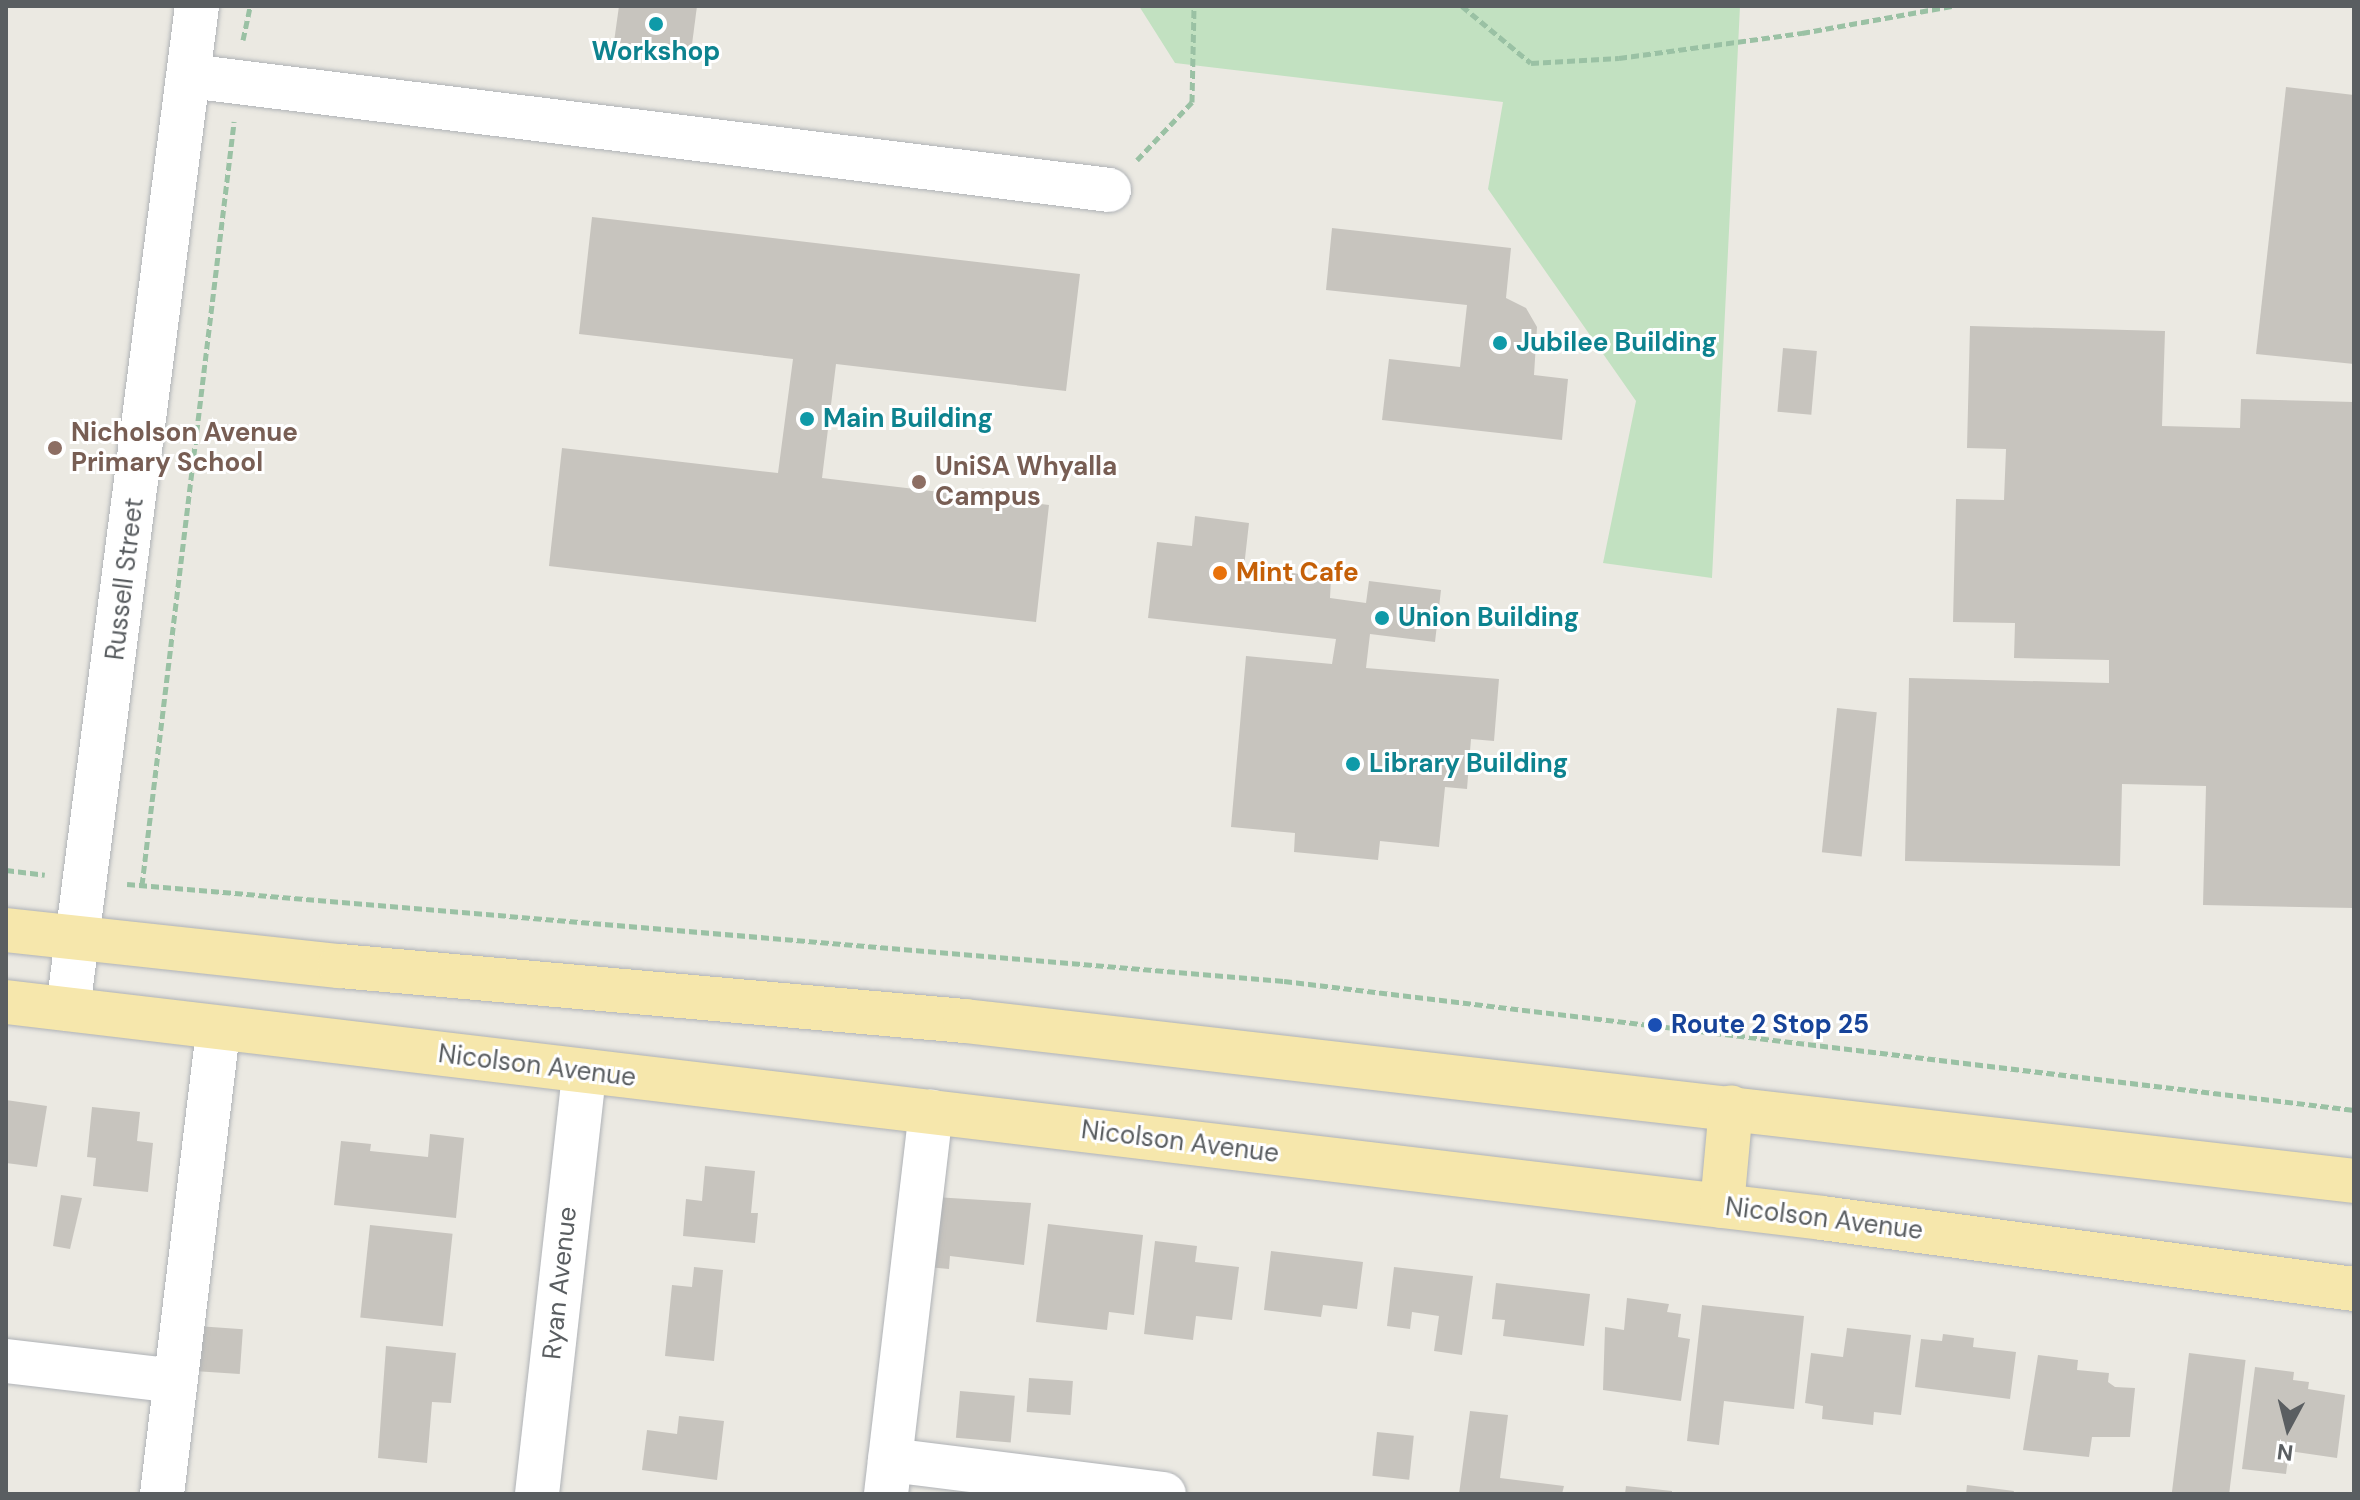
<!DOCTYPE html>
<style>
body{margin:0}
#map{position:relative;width:2360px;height:1500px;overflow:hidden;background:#ebe9e2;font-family:"DM Sans",sans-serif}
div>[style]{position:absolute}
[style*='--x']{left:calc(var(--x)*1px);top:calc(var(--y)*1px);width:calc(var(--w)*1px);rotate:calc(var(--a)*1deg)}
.green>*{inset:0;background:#c2e1c1}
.building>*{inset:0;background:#c7c4be;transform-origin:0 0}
.path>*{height:5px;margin-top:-2.5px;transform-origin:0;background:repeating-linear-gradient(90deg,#9ac1a4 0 8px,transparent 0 12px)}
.roads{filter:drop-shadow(0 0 2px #afb2b6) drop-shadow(0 0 2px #afb2b6)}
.minor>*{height:44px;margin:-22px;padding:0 22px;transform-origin:22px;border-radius:22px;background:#fff}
.major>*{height:44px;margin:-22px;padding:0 22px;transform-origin:22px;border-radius:22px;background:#f6e7ac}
.dots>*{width:22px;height:22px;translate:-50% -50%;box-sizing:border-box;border:4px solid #fff;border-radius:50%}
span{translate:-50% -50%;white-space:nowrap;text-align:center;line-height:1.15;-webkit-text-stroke:6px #fff;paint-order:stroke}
.culture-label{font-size:26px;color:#0d838f;font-weight:700}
.left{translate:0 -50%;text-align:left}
.education-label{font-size:26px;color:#785e54;font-weight:700}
.food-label{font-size:26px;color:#c56008;font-weight:700}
.street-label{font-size:26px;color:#5a5e61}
.transit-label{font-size:26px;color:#164399;font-weight:700}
.frame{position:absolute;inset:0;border:8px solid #5a5e61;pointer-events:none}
.north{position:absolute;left:2248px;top:1388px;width:80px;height:80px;-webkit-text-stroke:6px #fff;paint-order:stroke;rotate:187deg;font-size:22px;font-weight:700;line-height:32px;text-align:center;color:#5a5e61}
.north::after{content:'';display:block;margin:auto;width:28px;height:36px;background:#5a5e61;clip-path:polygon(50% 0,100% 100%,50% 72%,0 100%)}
</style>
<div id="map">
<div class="green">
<i style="clip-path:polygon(1139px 6px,1740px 6px,1712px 578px,1603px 563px,1636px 401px,1488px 189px,1503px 102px,1175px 63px)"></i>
</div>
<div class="building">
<i style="clip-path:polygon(619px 6px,697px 6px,691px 52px,614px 42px)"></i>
<i style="clip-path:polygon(2286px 87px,2354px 95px,2354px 364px,2256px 354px)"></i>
<i style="clip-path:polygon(592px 217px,1080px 274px,1066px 391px,836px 364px,822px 478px,1049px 505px,1036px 622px,549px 566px,562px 448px,778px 473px,793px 359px,579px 334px)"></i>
<i style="clip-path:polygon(1332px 228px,1511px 248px,1506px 298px,1526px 308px,1537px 327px,1534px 375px,1568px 379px,1562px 440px,1382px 420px,1389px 359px,1460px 367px,1467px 305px,1326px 290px)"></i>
<i style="clip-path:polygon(1970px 326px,2165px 331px,2162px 426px,2240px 428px,2241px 399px,2354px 402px,2354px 908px,2203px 905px,2206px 786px,2122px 784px,2120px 866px,1905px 861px,1909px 678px,2109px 683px,2109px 660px,2014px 658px,2015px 623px,1953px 622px,1956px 499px,2004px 500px,2006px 449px,1967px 448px)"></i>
<i style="left:1783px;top:348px;width:34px;height:64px;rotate:5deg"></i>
<i style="clip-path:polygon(1195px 516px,1249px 523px,1244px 567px,1331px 578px,1330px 598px,1366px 603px,1369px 581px,1441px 590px,1435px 642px,1370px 634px,1366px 668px,1499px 679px,1494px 741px,1471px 739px,1467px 789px,1445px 787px,1439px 847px,1380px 841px,1378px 860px,1294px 852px,1295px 833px,1231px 827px,1246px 656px,1332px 664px,1336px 639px,1148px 618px,1157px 542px,1192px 546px)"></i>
<i style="left:1837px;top:708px;width:40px;height:145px;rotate:6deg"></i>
<i style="clip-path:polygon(6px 1100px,47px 1106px,37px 1167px,6px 1163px)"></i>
<i style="clip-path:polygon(92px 1107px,140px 1112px,137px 1141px,153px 1143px,148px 1192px,93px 1186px,96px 1158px,87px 1157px)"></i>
<i style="clip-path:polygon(430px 1134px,464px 1138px,456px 1218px,334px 1205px,341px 1141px,371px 1144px,370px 1151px,428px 1157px)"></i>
<i style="clip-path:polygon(705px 1166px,755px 1171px,751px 1213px,758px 1213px,755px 1243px,683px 1236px,686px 1199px,702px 1201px)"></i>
<i style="clip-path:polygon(61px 1195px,82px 1198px,70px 1249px,53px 1246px)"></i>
<i style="clip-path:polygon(935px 1197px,1031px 1203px,1024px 1265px,950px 1256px,949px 1269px,927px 1267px)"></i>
<i style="clip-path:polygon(1048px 1224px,1143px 1235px,1134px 1315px,1109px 1312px,1107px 1330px,1036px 1322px)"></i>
<i style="left:370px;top:1225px;width:83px;height:93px;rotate:6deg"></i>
<i style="clip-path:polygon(1155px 1241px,1197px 1246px,1195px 1262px,1239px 1267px,1232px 1320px,1196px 1316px,1193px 1340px,1144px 1334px)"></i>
<i style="clip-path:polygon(1271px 1251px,1363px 1262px,1357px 1309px,1323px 1305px,1321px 1317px,1264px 1310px)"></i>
<i style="clip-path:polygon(694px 1267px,723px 1270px,714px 1361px,665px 1356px,672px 1285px,692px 1287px)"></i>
<i style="clip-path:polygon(1394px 1267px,1473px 1276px,1462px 1355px,1434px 1351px,1439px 1316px,1412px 1312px,1410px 1329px,1387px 1326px)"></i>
<i style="clip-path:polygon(1496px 1283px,1590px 1294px,1584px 1346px,1503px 1336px,1505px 1320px,1492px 1319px)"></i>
<i style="clip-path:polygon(1627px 1298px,1669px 1304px,1667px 1312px,1681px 1314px,1678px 1337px,1690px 1339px,1681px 1401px,1603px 1390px,1605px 1327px,1624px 1330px)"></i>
<i style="clip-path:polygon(1702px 1305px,1804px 1316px,1794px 1409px,1724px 1401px,1719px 1445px,1687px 1441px)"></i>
<i style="left:197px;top:1326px;width:46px;height:45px;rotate:4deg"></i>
<i style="clip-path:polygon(1847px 1328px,1911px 1335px,1901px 1415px,1874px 1412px,1873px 1425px,1822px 1419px,1823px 1406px,1805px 1403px,1811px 1353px,1843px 1357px)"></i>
<i style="clip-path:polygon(1943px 1334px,1974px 1338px,1973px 1347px,2016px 1352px,2010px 1399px,1915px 1387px,1921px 1339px,1942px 1341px)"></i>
<i style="clip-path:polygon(386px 1346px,456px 1353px,451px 1403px,432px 1402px,427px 1463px,378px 1458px)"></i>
<i style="left:2189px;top:1353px;width:57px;height:142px;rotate:7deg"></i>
<i style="clip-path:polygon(2038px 1355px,2078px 1360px,2077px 1370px,2109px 1373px,2108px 1382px,2115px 1387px,2135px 1388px,2130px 1437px,2092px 1437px,2089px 1457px,2023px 1450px)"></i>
<i style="clip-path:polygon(2255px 1367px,2294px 1372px,2293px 1380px,2309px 1382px,2308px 1389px,2345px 1395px,2337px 1458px,2289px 1451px,2286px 1474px,2242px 1469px)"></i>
<i style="left:1029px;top:1378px;width:44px;height:34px;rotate:4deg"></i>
<i style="left:960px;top:1391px;width:55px;height:47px;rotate:5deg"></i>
<i style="clip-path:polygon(1470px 1411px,1508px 1415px,1500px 1478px,1564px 1486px,1562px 1494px,1459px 1494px)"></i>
<i style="clip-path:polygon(679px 1416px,724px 1421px,717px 1480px,642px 1470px,647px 1430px,677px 1434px)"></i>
<i style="left:1377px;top:1432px;width:37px;height:44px;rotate:6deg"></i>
<i style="clip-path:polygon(1967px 1485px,2014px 1491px,2013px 1494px,1966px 1494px)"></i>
<i style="clip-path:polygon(1626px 1486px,1672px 1491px,1672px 1494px,1625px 1494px)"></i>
</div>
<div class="path">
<i style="--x:1462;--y:6;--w:89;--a:39.6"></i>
<i style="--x:1531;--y:63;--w:88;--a:-3.3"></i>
<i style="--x:1619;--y:58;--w:185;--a:-7.8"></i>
<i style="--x:1802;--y:33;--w:152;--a:-10.2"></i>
<i style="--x:243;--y:40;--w:35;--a:-78"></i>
<i style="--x:1137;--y:160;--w:80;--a:-46.5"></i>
<i style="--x:1192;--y:102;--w:96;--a:-88.8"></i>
<i style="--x:6;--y:870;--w:39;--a:7"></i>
<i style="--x:127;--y:884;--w:1161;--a:4.79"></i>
<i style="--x:1284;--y:981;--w:1078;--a:6.87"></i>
<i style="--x:142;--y:885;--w:769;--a:-83.12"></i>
</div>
<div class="roads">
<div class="minor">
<i style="--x:189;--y:76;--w:927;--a:7.06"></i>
<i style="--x:68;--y:1009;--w:1011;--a:-82.67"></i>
<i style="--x:6;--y:1361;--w:170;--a:6.7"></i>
<i style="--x:890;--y:1460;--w:276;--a:7.1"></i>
<i style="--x:162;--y:1494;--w:469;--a:-83.1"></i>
<i style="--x:537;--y:1494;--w:425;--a:-83.6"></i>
<i style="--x:886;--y:1494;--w:385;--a:-83.3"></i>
</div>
<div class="major">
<i style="--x:6;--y:930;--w:336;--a:6.2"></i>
<i style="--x:340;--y:966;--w:627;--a:5.03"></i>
<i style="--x:965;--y:1021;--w:1398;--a:6.57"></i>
<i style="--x:6;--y:1002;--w:1829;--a:6.78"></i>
<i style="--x:1822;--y:1218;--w:537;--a:7.6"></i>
<i style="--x:1722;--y:1206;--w:99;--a:-84.8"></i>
</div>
</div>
<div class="dots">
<i style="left:656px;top:24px;background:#0f9aa8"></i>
<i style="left:1500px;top:343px;background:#0f9aa8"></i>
<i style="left:807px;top:419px;background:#0f9aa8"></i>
<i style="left:55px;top:448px;background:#8d6e63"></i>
<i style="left:919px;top:482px;background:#8d6e63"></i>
<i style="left:1220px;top:573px;background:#e8710a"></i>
<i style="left:1382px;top:618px;background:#0f9aa8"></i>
<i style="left:1353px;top:764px;background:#0f9aa8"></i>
<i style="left:1655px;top:1025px;background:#1a4fb4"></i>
</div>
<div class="culture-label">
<span style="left:656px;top:52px">Workshop</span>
<span class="left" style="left:1516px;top:343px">Jubilee Building</span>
<span class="left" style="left:823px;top:419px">Main Building</span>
<span class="left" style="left:1398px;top:618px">Union Building</span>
<span class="left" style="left:1369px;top:764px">Library Building</span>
</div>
<div class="education-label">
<span class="left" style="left:71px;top:448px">Nicholson Avenue<br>Primary School</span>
<span class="left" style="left:935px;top:482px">UniSA Whyalla<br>Campus</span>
</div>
<div class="food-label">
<span class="left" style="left:1236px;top:573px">Mint Cafe</span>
</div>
<div class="street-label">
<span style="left:125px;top:579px;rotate:-83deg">Russell Street</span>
<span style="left:537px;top:1066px;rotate:7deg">Nicolson Avenue</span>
<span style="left:1180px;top:1142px;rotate:7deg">Nicolson Avenue</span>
<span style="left:1824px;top:1219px;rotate:7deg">Nicolson Avenue</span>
<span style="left:560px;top:1283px;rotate:-84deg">Ryan Avenue</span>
</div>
<div class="transit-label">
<span class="left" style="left:1671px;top:1025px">Route 2 Stop 25</span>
</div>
<div class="frame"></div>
<div class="north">N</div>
</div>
